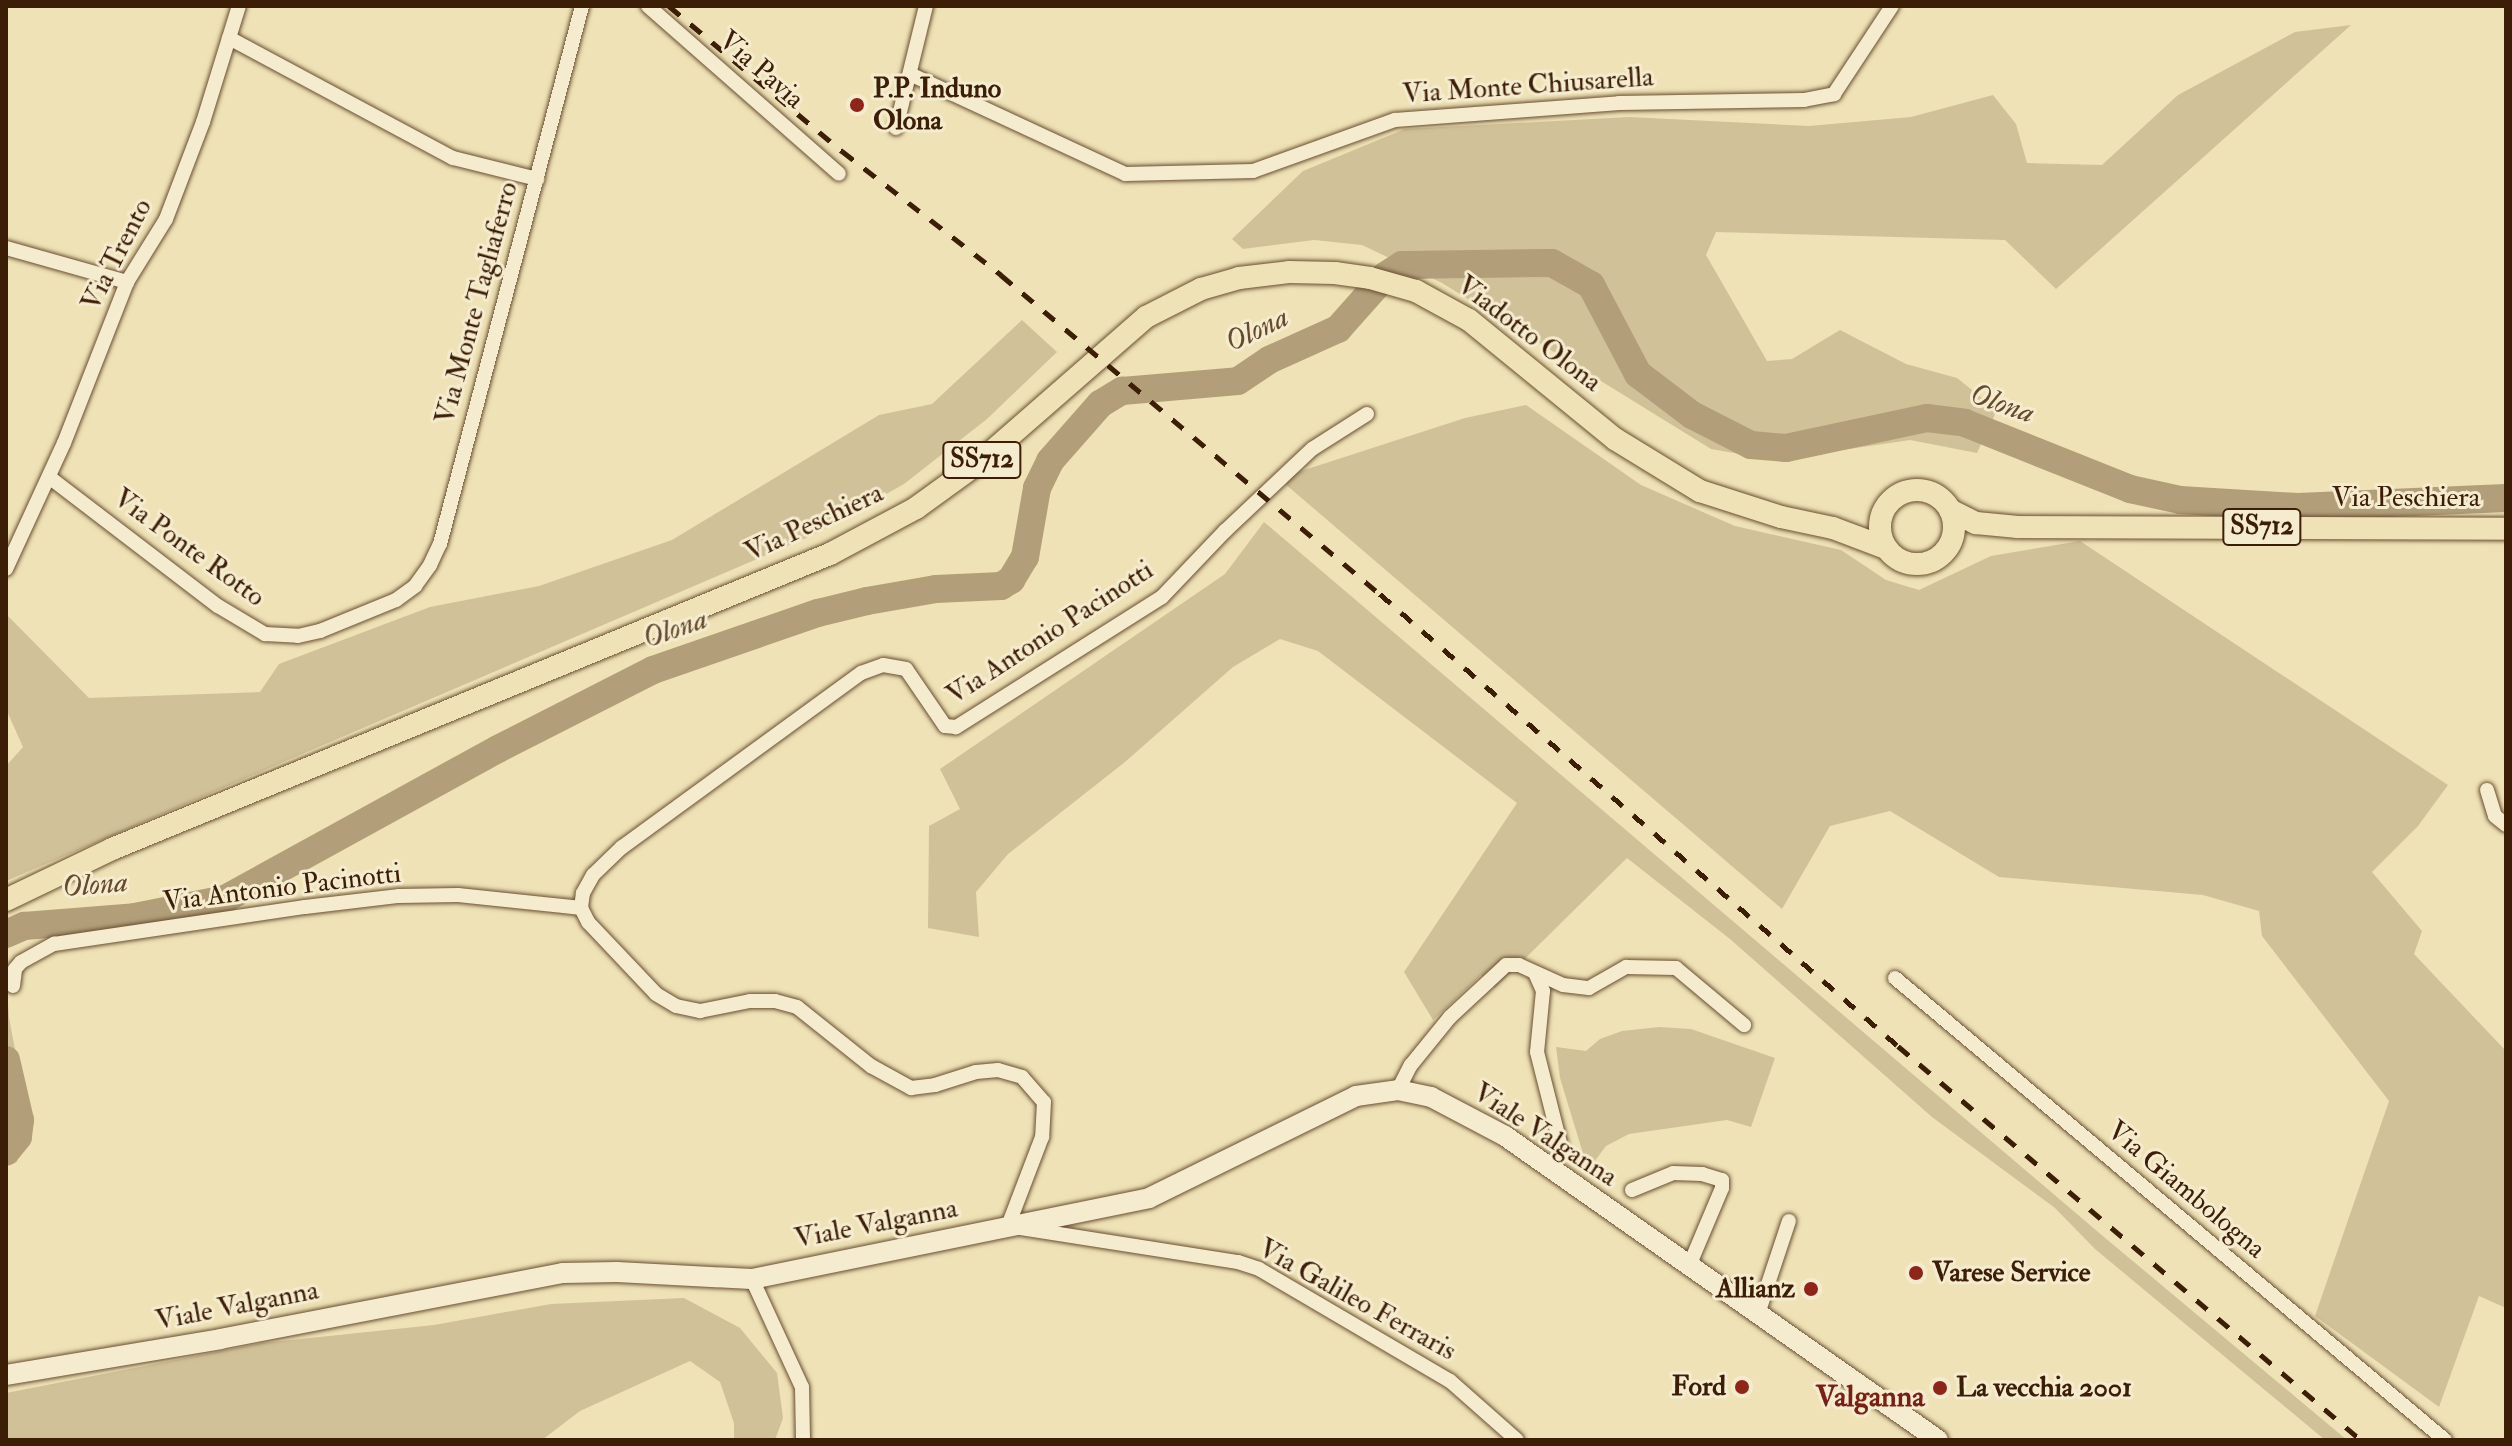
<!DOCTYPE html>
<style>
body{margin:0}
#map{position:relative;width:2512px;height:1446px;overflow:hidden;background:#efe2b6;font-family:"IM FELL Double Pica",serif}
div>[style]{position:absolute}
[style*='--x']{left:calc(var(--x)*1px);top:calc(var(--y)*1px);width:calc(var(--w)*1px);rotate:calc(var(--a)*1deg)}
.green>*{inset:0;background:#d1c198}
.river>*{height:28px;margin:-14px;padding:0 14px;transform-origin:14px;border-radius:14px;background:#b29f7a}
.roads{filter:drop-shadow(0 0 2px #694e31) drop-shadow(0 0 2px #694e31)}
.street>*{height:14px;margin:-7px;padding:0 7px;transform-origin:7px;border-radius:7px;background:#f5ecd0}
.secondary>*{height:20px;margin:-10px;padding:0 10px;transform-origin:10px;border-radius:10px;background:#f5ecd0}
.primary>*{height:22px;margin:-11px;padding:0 11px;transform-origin:11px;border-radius:11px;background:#efe2b6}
.primary>.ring{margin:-11px;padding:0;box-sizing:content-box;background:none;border:22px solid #efe2b6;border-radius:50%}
.rail>*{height:5px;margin-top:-2.5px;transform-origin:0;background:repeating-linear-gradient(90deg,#3c1d05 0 14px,transparent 0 28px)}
.dots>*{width:22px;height:22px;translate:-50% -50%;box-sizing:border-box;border:4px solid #f5ecd0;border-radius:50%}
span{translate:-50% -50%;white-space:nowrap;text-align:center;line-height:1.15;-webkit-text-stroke:6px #f5ecd0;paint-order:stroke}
.shield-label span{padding:2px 6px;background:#f5ecd0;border:2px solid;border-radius:6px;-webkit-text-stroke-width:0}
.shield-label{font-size:26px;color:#3c1d05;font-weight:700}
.street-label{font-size:28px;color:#3c1d05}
.poi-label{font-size:28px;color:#3c1d05;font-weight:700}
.left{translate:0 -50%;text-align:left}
.right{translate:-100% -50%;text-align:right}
.water-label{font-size:30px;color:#654a2e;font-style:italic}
.neighbourhood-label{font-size:30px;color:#7a1f14;font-weight:700}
.frame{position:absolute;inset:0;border:8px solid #3c1d05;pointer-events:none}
</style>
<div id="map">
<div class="green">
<i style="clip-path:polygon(2351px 25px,2056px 289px,2005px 240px,1716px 232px,1706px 255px,1767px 361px,1792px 359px,1840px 330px,1906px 364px,1957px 378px,1997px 410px,1977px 453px,1910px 440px,1774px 460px,1711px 449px,1442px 283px,1362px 245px,1314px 240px,1243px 249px,1232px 239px,1303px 171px,1405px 129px,1629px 117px,1809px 126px,1911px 117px,1993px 95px,2016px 124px,2027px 163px,2102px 165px,2178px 95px,2295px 32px)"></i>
<i style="clip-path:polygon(1022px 320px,1057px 352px,987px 419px,904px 484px,813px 535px,6px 881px,6px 766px,23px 747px,6px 709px,6px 614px,89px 698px,260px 692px,279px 664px,430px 607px,539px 586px,672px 540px,879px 415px,932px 404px)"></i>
<i style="clip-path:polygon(1526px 405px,1641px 485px,1735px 526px,1841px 550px,1886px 580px,1919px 590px,1991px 556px,2080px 541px,2448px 785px,2418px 826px,2372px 872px,2422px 931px,2414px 954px,2506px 1051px,2506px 1308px,2479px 1296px,2439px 1407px,2315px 1316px,2389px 1101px,2262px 936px,2259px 911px,2203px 895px,1999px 877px,1890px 811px,1830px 826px,1782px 909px,1284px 483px,1295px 473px,1465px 418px)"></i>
<i style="clip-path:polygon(1264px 522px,2104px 1237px,2347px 1440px,2325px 1440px,2095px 1249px,2055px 1208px,1932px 1117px,1730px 939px,1627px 858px,1495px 988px,1481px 975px,1433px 1020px,1404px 972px,1517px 803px,1318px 651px,1280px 639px,1233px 667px,1125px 762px,1008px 854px,976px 892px,979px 937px,928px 928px,929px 826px,960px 809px,940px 769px,1225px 574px)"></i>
<i style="clip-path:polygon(6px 975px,9px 1018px,25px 1101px,17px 1162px,6px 1166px)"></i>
<i style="clip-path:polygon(1659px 1027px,1691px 1029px,1775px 1058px,1751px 1127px,1727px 1120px,1629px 1134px,1606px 1146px,1594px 1162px,1585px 1160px,1560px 1078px,1556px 1047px,1586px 1051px,1600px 1039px,1622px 1031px)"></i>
<i style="clip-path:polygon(684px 1298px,740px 1328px,777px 1373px,783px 1418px,775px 1440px,734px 1440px,734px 1423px,720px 1382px,690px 1361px,580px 1411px,542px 1440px,6px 1440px,6px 1393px,262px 1343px,434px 1325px,551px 1304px)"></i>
</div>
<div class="river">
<i style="--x:6;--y:934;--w:20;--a:-24"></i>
<i style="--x:24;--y:926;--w:111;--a:-4.6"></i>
<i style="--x:135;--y:917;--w:92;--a:-11.3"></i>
<i style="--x:225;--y:899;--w:311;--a:-28.8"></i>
<i style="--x:498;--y:749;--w:174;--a:-27"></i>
<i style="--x:653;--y:670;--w:175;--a:-19.1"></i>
<i style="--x:818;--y:613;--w:50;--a:-13.8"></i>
<i style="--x:867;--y:601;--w:70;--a:-9.9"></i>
<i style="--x:936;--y:589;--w:65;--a:-2.6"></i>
<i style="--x:1001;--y:586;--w:12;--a:-31"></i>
<i style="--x:1011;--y:580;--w:27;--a:-59"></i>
<i style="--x:1025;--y:557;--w:70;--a:-80.1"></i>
<i style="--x:1037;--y:488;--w:30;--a:-64"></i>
<i style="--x:1050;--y:461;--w:76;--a:-48.7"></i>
<i style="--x:1100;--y:404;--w:26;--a:-31"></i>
<i style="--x:1122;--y:391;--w:116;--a:-4.9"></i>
<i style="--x:1238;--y:381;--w:37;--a:-34"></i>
<i style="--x:1269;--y:360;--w:76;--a:-24.2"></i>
<i style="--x:1338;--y:329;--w:71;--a:-48.4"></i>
<i style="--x:1385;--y:276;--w:20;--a:-33"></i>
<i style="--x:1402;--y:265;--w:150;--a:-0.8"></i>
<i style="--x:1552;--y:263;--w:45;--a:29.4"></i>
<i style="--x:1591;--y:285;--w:101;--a:62.2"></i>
<i style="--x:1638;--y:374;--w:68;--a:37.2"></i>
<i style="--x:1692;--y:415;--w:66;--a:27"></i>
<i style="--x:1751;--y:445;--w:35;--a:5"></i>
<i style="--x:1786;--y:448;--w:144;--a:-12"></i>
<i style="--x:1927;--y:418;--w:38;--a:7"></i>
<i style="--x:1965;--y:423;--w:178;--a:21.8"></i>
<i style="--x:2130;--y:489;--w:51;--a:12.4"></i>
<i style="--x:2180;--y:500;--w:118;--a:3.4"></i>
<i style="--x:2298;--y:507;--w:208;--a:-2.5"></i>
<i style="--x:6;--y:1060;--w:62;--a:76.9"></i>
<i style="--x:20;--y:1120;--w:17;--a:97"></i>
<i style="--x:18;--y:1137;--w:19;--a:129"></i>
</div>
<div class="roads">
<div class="street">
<i style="--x:648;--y:6;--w:254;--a:41.3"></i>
<i style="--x:229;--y:38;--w:254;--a:28.2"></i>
<i style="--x:453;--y:158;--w:87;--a:14"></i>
<i style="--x:910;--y:74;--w:237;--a:24.9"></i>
<i style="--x:1125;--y:174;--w:128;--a:-1.3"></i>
<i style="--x:1253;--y:171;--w:151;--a:-19.8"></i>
<i style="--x:1395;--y:120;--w:225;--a:-4.3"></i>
<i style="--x:1619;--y:103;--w:185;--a:-0.9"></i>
<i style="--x:1804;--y:100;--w:31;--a:-11"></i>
<i style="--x:1834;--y:94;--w:105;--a:-56.6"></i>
<i style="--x:896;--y:128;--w:126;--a:-76.2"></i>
<i style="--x:6;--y:248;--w:126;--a:15.7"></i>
<i style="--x:1367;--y:414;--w:65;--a:147.5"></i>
<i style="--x:1312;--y:449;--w:120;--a:136.7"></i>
<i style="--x:1225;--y:531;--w:91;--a:133.7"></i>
<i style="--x:1162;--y:597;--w:244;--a:147.7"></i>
<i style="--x:956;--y:727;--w:11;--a:-175"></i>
<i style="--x:945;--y:726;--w:69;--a:-124.4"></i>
<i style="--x:906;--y:669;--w:23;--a:-170"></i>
<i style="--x:883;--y:665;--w:23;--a:160"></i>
<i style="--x:861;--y:673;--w:296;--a:143.9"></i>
<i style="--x:622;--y:847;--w:40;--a:136"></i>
<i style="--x:593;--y:875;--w:21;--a:119"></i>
<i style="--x:583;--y:893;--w:15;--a:98"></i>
<i style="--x:581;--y:908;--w:16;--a:63"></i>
<i style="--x:588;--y:922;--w:99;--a:46.6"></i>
<i style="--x:656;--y:994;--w:23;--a:31"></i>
<i style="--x:676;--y:1006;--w:25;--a:12"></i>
<i style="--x:700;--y:1011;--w:51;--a:-11.3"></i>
<i style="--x:750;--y:1001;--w:25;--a:0"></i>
<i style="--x:775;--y:1001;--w:23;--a:15"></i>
<i style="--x:797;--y:1007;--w:95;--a:38.6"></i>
<i style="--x:871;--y:1066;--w:46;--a:28.8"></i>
<i style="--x:911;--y:1088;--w:24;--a:-7"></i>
<i style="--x:935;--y:1085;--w:43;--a:-17.6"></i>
<i style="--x:976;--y:1072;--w:22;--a:-5"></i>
<i style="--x:998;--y:1070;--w:25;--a:16"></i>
<i style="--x:1022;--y:1077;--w:33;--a:49"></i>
<i style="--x:1044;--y:1102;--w:35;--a:93"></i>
<i style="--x:1042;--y:1137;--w:95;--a:110.9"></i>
<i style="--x:1008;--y:1226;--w:233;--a:8.9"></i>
<i style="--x:1238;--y:1262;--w:22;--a:18"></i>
<i style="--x:1259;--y:1269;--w:221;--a:30.4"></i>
<i style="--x:1450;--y:1381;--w:89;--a:41.4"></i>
<i style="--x:49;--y:477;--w:213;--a:37.4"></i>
<i style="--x:218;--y:606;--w:55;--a:30.8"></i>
<i style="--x:265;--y:634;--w:33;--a:3"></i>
<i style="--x:298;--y:636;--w:23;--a:-13"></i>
<i style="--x:320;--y:631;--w:82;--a:-22.2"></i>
<i style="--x:396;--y:600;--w:24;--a:-36"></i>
<i style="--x:415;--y:586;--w:26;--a:-54"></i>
<i style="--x:430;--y:565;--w:23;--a:-65"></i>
<i style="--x:440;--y:544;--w:556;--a:-75.21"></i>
<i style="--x:6;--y:569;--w:139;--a:-65.3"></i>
<i style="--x:64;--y:443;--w:173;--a:-68.6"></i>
<i style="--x:127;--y:282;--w:74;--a:-58.2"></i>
<i style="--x:166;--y:219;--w:104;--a:-69.1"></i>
<i style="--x:203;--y:122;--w:121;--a:-72.8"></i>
<i style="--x:2487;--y:790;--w:27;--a:73"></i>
<i style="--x:2495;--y:816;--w:14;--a:39"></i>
<i style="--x:1535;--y:973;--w:20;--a:66"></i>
<i style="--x:1543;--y:991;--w:61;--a:95.6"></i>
<i style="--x:1537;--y:1052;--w:98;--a:75.8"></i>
<i style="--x:1895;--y:978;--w:718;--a:40.03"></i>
<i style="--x:13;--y:986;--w:17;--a:-83"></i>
<i style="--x:15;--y:969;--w:9;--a:-49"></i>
<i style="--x:21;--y:962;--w:38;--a:-29"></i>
<i style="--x:54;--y:944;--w:254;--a:-8.4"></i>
<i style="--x:305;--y:907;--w:95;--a:-6.7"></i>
<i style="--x:399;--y:896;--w:59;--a:-1"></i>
<i style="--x:458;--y:895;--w:124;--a:6"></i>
<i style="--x:1398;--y:1090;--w:28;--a:-63"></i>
<i style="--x:1411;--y:1065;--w:62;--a:-50.9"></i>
<i style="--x:1450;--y:1017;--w:76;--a:-42.9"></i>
<i style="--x:1506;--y:965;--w:13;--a:0"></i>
<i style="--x:1519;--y:965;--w:48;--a:24.4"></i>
<i style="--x:1563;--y:985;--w:26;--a:7"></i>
<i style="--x:1589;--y:988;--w:43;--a:-29.6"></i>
<i style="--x:1626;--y:967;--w:50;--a:1.1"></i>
<i style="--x:1676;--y:968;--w:89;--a:40"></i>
<i style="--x:1632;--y:1190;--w:44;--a:-22.5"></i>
<i style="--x:1673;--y:1173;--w:29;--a:2"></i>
<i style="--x:1702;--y:1174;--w:21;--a:17"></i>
<i style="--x:1722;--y:1180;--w:8;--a:90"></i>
<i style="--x:1722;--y:1188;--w:85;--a:112.9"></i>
<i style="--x:752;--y:1279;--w:119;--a:65.2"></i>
<i style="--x:802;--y:1387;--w:53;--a:88.9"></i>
<i style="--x:1758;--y:1314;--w:98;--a:-71.6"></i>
</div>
<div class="secondary">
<i style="--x:6;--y:1375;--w:217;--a:-9.5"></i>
<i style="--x:220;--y:1339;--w:349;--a:-10.9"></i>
<i style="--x:563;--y:1273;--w:54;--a:-1.1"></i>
<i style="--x:617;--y:1272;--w:135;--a:3"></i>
<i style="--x:752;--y:1279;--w:405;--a:-11.5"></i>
<i style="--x:1149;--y:1198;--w:231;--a:-26.2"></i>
<i style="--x:1356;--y:1096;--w:42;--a:-8.1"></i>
<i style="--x:1398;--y:1090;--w:34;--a:12"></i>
<i style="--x:1431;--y:1097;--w:84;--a:27.8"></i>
<i style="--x:1505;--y:1136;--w:529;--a:35.07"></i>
</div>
<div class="primary">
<i class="ring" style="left:1880px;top:490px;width:52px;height:52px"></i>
<i style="--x:1950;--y:510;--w:29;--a:27"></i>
<i style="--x:1976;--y:523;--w:42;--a:5.4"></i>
<i style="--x:2018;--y:527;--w:488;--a:0.2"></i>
<i style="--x:6;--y:900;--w:118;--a:-25.7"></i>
<i style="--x:112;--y:849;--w:776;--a:-22.34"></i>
<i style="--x:830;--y:554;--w:98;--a:-28.1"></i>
<i style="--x:916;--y:508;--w:80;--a:-35.9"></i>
<i style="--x:981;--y:461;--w:219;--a:-41.1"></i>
<i style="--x:1146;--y:317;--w:62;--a:-27"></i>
<i style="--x:1201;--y:289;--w:40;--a:-16"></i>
<i style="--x:1239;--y:278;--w:50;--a:-6.8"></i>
<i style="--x:1289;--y:272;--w:46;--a:1.2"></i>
<i style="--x:1335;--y:273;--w:35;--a:8"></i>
<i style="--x:1370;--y:278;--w:48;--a:15.8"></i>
<i style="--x:1416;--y:291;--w:60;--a:28.7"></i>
<i style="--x:1469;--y:320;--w:188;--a:39.2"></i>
<i style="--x:1615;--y:439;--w:100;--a:31.5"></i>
<i style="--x:1700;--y:491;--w:85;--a:17.8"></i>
<i style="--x:1781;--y:517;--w:53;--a:11.9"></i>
<i style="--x:1833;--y:528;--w:57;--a:20.7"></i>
</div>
</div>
<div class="rail">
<i style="--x:669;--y:6;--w:226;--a:40"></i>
<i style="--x:842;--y:151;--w:202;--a:37.9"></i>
<i style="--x:1001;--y:275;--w:495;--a:40.1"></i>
<i style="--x:1380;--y:594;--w:687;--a:41.11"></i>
<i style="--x:1898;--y:1046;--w:608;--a:40.4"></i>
</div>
<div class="dots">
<i style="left:857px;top:105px;background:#8f2418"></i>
<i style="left:1916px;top:1273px;background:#8f2418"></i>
<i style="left:1811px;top:1289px;background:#8f2418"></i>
<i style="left:1742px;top:1387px;background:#8f2418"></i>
<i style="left:1940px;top:1388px;background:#8f2418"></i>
</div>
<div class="shield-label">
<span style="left:982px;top:460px">SS712</span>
<span style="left:2262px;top:527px">SS712</span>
</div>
<div class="street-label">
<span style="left:761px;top:70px;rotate:41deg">Via Pavia</span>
<span style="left:1528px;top:86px;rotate:-4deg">Via Monte Chiusarella</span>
<span style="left:117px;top:255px;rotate:-63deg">Via Trento</span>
<span style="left:477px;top:303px;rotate:-75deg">Via Monte Tagliaferro</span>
<span style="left:1529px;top:334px;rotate:37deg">Viadotto Olona</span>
<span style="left:2406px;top:498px">Via Peschiera</span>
<span style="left:814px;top:523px;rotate:-25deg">Via Peschiera</span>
<span style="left:189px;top:548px;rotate:36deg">Via Ponte Rotto</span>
<span style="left:1050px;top:633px;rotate:-33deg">Via Antonio Pacinotti</span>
<span style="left:282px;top:888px;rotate:-7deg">Via Antonio Pacinotti</span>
<span style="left:1545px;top:1135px;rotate:33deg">Viale Valganna</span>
<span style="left:2186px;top:1190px;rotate:40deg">Via Giambologna</span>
<span style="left:876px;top:1224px;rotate:-11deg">Viale Valganna</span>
<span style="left:1357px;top:1300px;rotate:29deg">Via Galileo Ferraris</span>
<span style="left:237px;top:1306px;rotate:-11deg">Viale Valganna</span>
</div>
<div class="poi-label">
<span class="left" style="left:873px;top:105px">P.P. Induno<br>Olona</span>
<span class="left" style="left:1932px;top:1273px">Varese Service</span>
<span class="right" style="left:1795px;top:1289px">Allianz</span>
<span class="right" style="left:1726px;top:1387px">Ford</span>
<span class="left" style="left:1956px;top:1388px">La vecchia 2001</span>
</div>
<div class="water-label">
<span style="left:1257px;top:330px;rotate:-26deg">Olona</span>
<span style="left:2002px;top:404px;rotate:19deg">Olona</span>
<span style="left:675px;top:629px;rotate:-19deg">Olona</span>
<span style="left:95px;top:885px;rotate:-5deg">Olona</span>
</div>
<div class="neighbourhood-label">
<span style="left:1870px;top:1397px">Valganna</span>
</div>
<div class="frame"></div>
</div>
